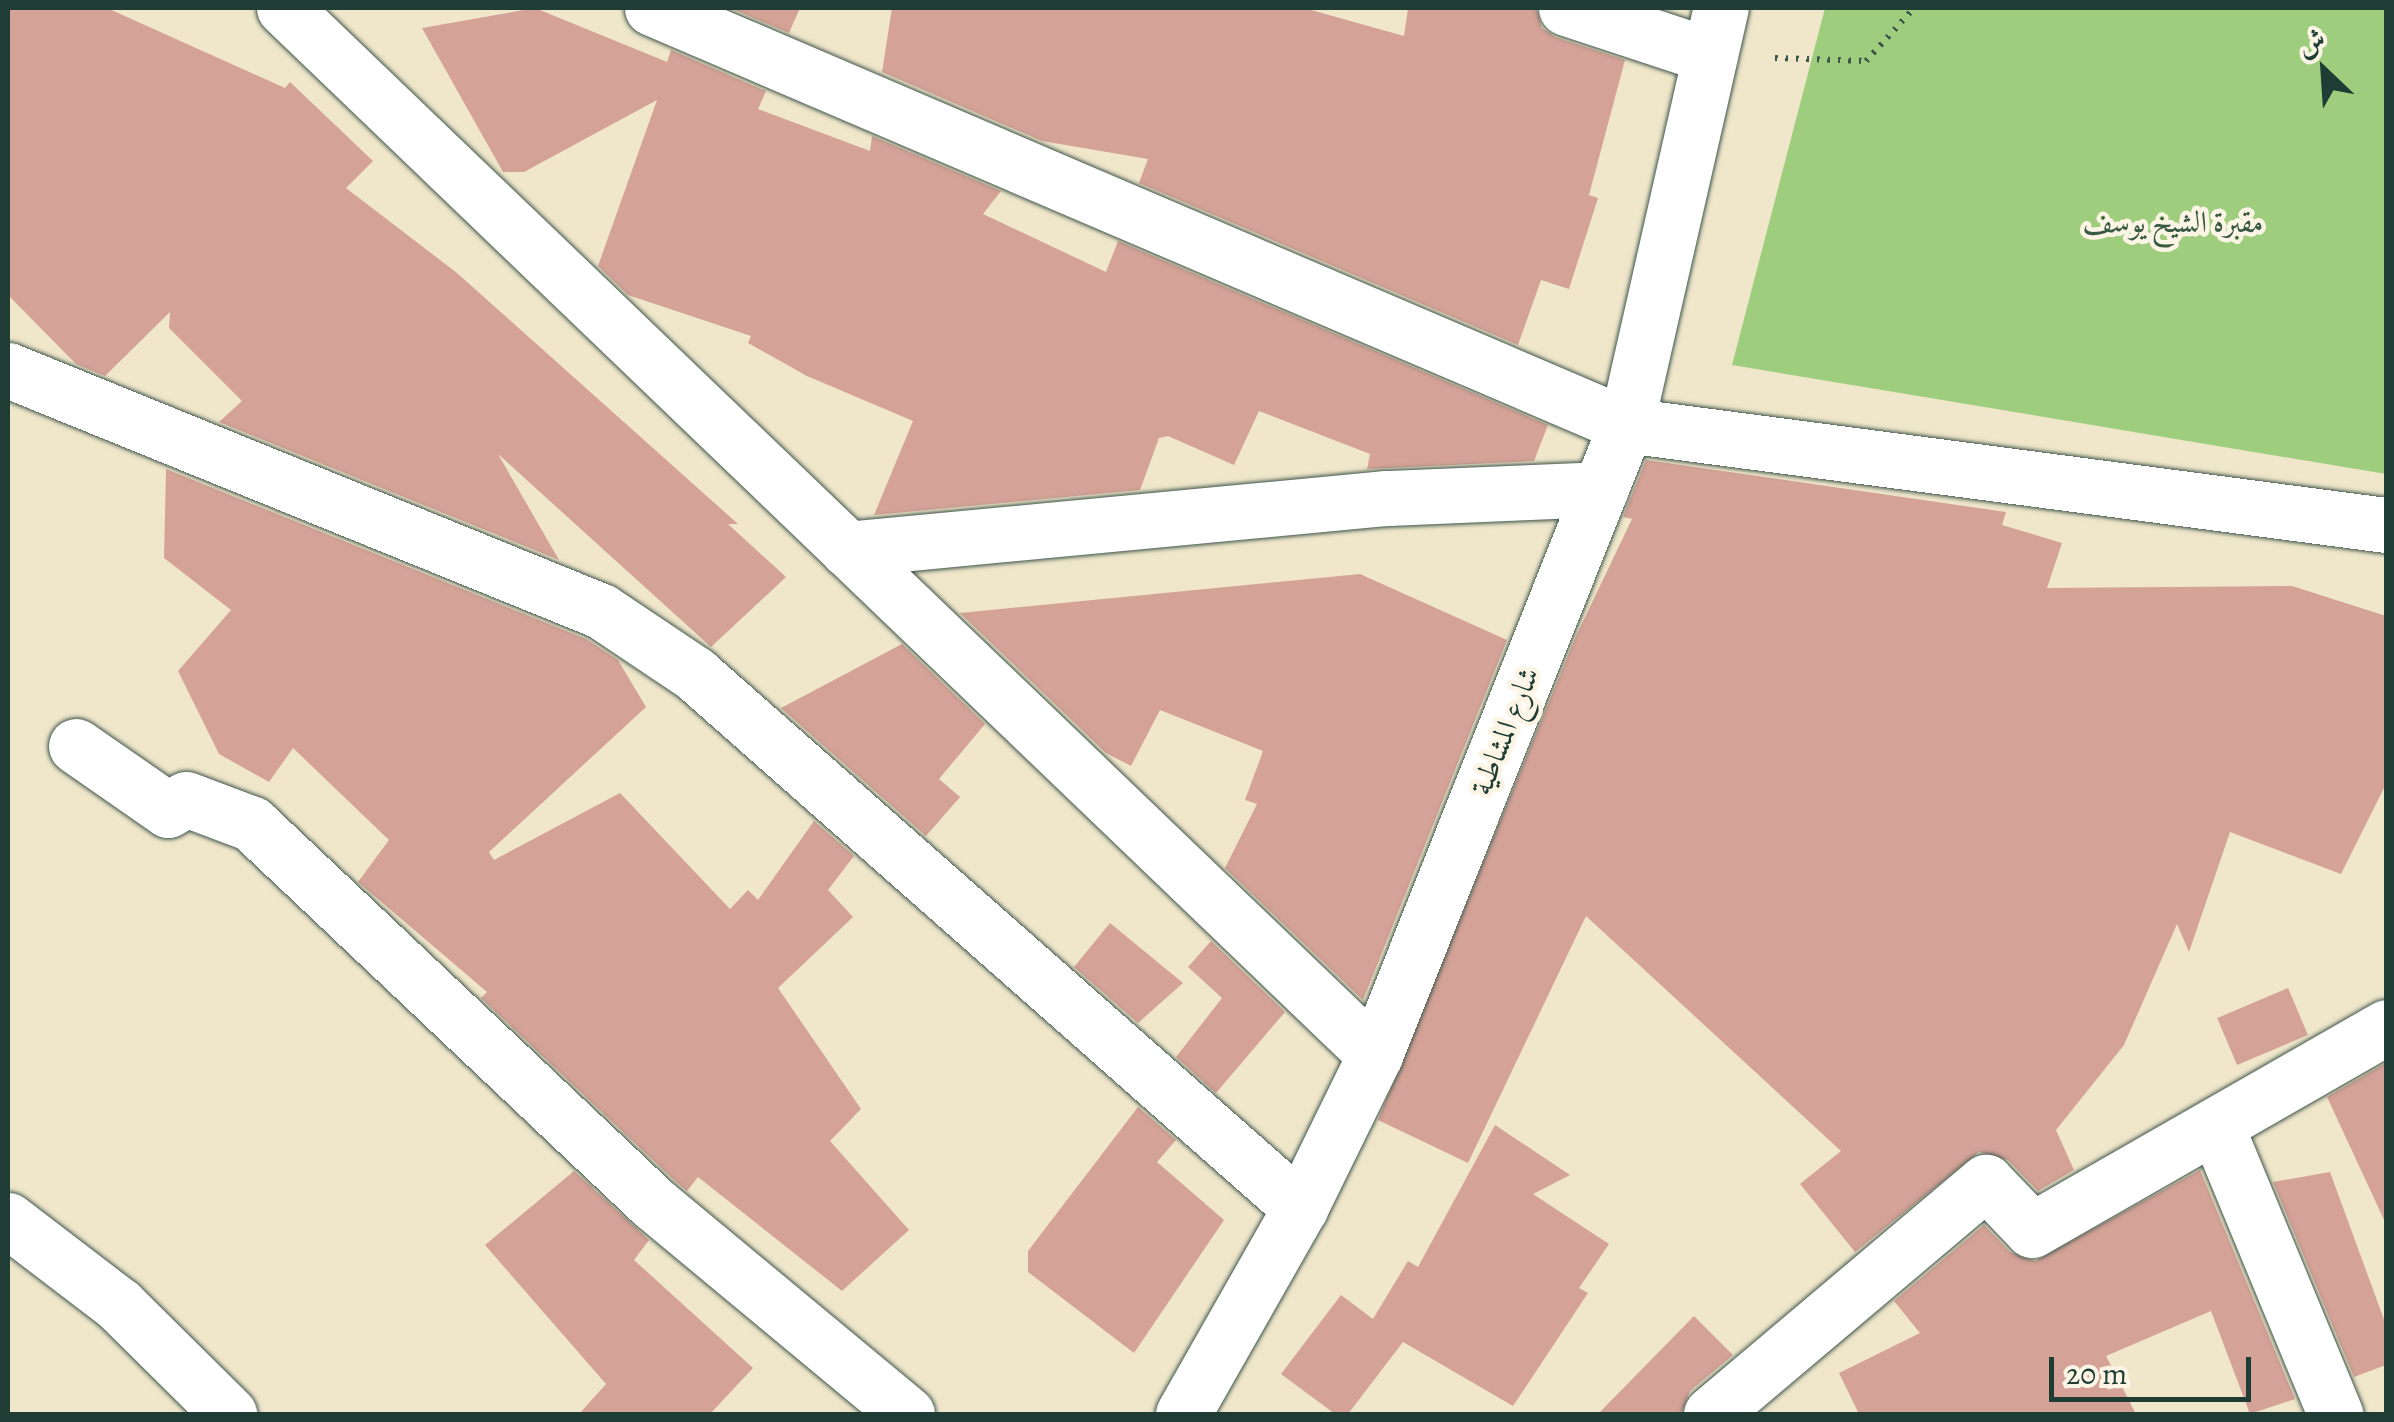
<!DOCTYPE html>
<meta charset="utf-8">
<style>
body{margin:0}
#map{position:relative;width:2394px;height:1422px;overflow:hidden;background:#f0e7cb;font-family:Alegreya,Amiri,serif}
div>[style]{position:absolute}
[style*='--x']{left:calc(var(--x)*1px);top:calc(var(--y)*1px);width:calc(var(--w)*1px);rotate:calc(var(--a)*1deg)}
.green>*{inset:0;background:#9ece7d}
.building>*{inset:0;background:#d4a297;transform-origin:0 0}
.path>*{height:6px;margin-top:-3px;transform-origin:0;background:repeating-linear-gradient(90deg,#3e564b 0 2.5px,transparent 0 10.5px)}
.roads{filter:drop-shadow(0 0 2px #3e564b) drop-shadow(0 0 2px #3e564b)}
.minor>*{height:55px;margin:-27.5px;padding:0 27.5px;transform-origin:27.5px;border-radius:27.5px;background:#fff}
.secondary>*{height:55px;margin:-27.5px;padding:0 27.5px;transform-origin:27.5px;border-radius:27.5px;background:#fff}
span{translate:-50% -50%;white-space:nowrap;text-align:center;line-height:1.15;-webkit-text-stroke:9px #fcf5e5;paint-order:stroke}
.park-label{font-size:30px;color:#385a43}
.street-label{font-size:30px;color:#1f3d34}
.frame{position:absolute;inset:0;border:10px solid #1f3d34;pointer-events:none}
.north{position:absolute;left:2274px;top:20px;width:100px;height:100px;-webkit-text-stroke:8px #fcf5e5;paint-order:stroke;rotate:335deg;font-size:28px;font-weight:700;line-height:40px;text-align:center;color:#1f3d34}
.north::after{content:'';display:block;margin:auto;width:35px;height:45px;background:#1f3d34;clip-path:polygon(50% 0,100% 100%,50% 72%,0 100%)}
.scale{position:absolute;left:2049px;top:1357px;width:202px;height:45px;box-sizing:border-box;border:5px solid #1f3d34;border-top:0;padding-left:12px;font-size:30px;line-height:35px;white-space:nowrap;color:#1f3d34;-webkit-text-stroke:8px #fcf5e5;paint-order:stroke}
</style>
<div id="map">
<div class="green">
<i style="clip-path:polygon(1825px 8px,2386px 8px,2386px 474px,1732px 365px)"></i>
</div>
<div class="building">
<i style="clip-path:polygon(8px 8px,107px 8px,285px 88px,290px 82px,373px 161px,346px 188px,457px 273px,738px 524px,728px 524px,786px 577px,711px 647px,498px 454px,559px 560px,219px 422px,242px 401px,169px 328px,170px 312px,105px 376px,76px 364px,8px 295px)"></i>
<i style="clip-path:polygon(535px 8px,667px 62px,671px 50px,766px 91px,758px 109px,870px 151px,872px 136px,1001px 191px,983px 214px,1106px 272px,1118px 241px,1548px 425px,1534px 461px,1367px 469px,1370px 454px,1259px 411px,1234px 465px,1168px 436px,1159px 438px,1140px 490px,874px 515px,913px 421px,807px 376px,748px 343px,751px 336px,628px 295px,598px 266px,657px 100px,524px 172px,503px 172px,422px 28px)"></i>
<i style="clip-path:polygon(730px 8px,800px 8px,789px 33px)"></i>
<i style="clip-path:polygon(892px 8px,1304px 8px,1404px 36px,1408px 8px,1536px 8px,1542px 28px,1555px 37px,1625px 60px,1589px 195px,1598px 198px,1569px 289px,1541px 280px,1518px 345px,1139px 183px,1148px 159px,1042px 141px,882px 72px)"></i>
<i style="clip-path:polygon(1646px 460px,2006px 512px,2002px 525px,2062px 543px,2047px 588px,2292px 586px,2386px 616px,2386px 784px,2341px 874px,2230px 832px,2189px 952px,2177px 924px,2124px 1045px,2056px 1130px,2074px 1170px,2038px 1191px,2008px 1160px,1979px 1152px,1855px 1252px,1800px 1184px,1841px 1151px,1586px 916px,1468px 1163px,1378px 1120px,1576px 636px,1632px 519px,1623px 517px)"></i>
<i style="clip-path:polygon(166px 469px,586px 639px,618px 660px,646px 707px,489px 852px,494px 860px,620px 793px,730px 909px,748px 890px,758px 900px,814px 821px,854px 856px,828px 890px,853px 917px,778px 988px,861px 1109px,830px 1141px,909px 1230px,842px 1291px,698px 1177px,687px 1191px,674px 1180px,481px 998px,487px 992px,358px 882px,389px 840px,293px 748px,269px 782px,219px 754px,178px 671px,231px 610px,164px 558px)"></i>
<i style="clip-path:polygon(1360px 574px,1507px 640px,1363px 1000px,1225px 868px,1257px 804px,1245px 800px,1263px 751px,1160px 710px,1131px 766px,1106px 753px,960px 613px)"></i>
<i style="clip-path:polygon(902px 644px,985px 724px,939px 779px,960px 797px,926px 836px,781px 708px)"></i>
<i style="clip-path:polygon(1110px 923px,1183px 983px,1138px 1023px,1074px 967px)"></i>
<i style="clip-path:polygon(1211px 941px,1285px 1012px,1216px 1093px,1176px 1057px,1222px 998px,1188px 967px)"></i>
<i style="left:2288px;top:988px;width:51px;height:77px;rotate:67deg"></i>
<i style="clip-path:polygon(2386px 1063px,2386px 1224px,2327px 1097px)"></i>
<i style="clip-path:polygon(1138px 1107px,1176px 1140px,1157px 1162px,1224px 1220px,1134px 1353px,1028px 1272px,1028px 1251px)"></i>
<i style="clip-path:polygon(1495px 1125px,1570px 1175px,1533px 1194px,1609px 1244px,1579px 1288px,1588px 1293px,1513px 1406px,1403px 1342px,1348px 1414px,1335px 1414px,1281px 1374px,1341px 1295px,1373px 1319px,1408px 1261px,1418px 1267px)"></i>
<i style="clip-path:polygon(2200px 1170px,2295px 1399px,2250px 1414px,2211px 1311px,2106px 1356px,2136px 1414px,1859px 1414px,1839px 1373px,1920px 1333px,1894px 1301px,1984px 1225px,2010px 1252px,2035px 1261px)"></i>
<i style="clip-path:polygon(574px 1171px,649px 1240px,634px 1260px,753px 1368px,710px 1414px,579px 1414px,606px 1384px,485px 1245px)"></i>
<i style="clip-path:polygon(2330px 1172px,2386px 1325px,2386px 1365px,2354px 1377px,2273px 1182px)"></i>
<i style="clip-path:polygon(1694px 1316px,1733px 1355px,1690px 1391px,1681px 1414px,1598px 1414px)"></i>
</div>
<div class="path">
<i style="--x:1775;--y:58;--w:91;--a:1.9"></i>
<i style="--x:1866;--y:61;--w:72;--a:-47.8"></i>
</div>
<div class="roads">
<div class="minor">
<i style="--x:284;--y:8;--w:1512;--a:43.82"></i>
<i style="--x:652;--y:8;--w:1060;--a:23.18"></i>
<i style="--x:1626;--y:425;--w:767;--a:7.5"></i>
<i style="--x:1566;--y:8;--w:151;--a:18.2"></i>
<i style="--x:8;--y:370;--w:640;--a:22.12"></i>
<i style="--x:601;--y:611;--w:113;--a:33.8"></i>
<i style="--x:695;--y:674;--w:807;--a:41.43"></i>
<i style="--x:847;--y:549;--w:542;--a:-5.4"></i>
<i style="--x:1387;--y:498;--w:214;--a:-2.4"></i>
<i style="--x:76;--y:746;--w:112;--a:34.8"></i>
<i style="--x:168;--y:810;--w:21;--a:-31"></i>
<i style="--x:186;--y:799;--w:71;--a:20.7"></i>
<i style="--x:252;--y:824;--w:552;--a:43.38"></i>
<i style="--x:653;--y:1203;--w:330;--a:39.7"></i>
<i style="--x:2216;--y:1126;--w:312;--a:67.5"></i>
<i style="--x:8;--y:1220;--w:140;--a:37.4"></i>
<i style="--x:119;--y:1305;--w:155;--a:44.7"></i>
<i style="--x:1711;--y:1414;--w:360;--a:-40.2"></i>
<i style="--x:1986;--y:1182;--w:66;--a:46.2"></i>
<i style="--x:2032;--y:1230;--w:408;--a:-29.8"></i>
</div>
<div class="secondary">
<i style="--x:1183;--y:1414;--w:237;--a:-60.4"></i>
<i style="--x:1300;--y:1208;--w:170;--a:-63.9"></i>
<i style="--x:1375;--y:1055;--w:678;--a:-68.28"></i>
<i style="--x:1626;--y:425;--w:428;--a:-77.2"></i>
</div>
</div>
<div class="park-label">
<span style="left:2173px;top:222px">مقبرة الشيخ يوسف</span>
</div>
<div class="street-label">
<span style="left:1505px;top:731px;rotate:-68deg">شارع المشاطية</span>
</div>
<div class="frame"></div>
<div class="north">ش</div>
<div class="scale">20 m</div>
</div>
